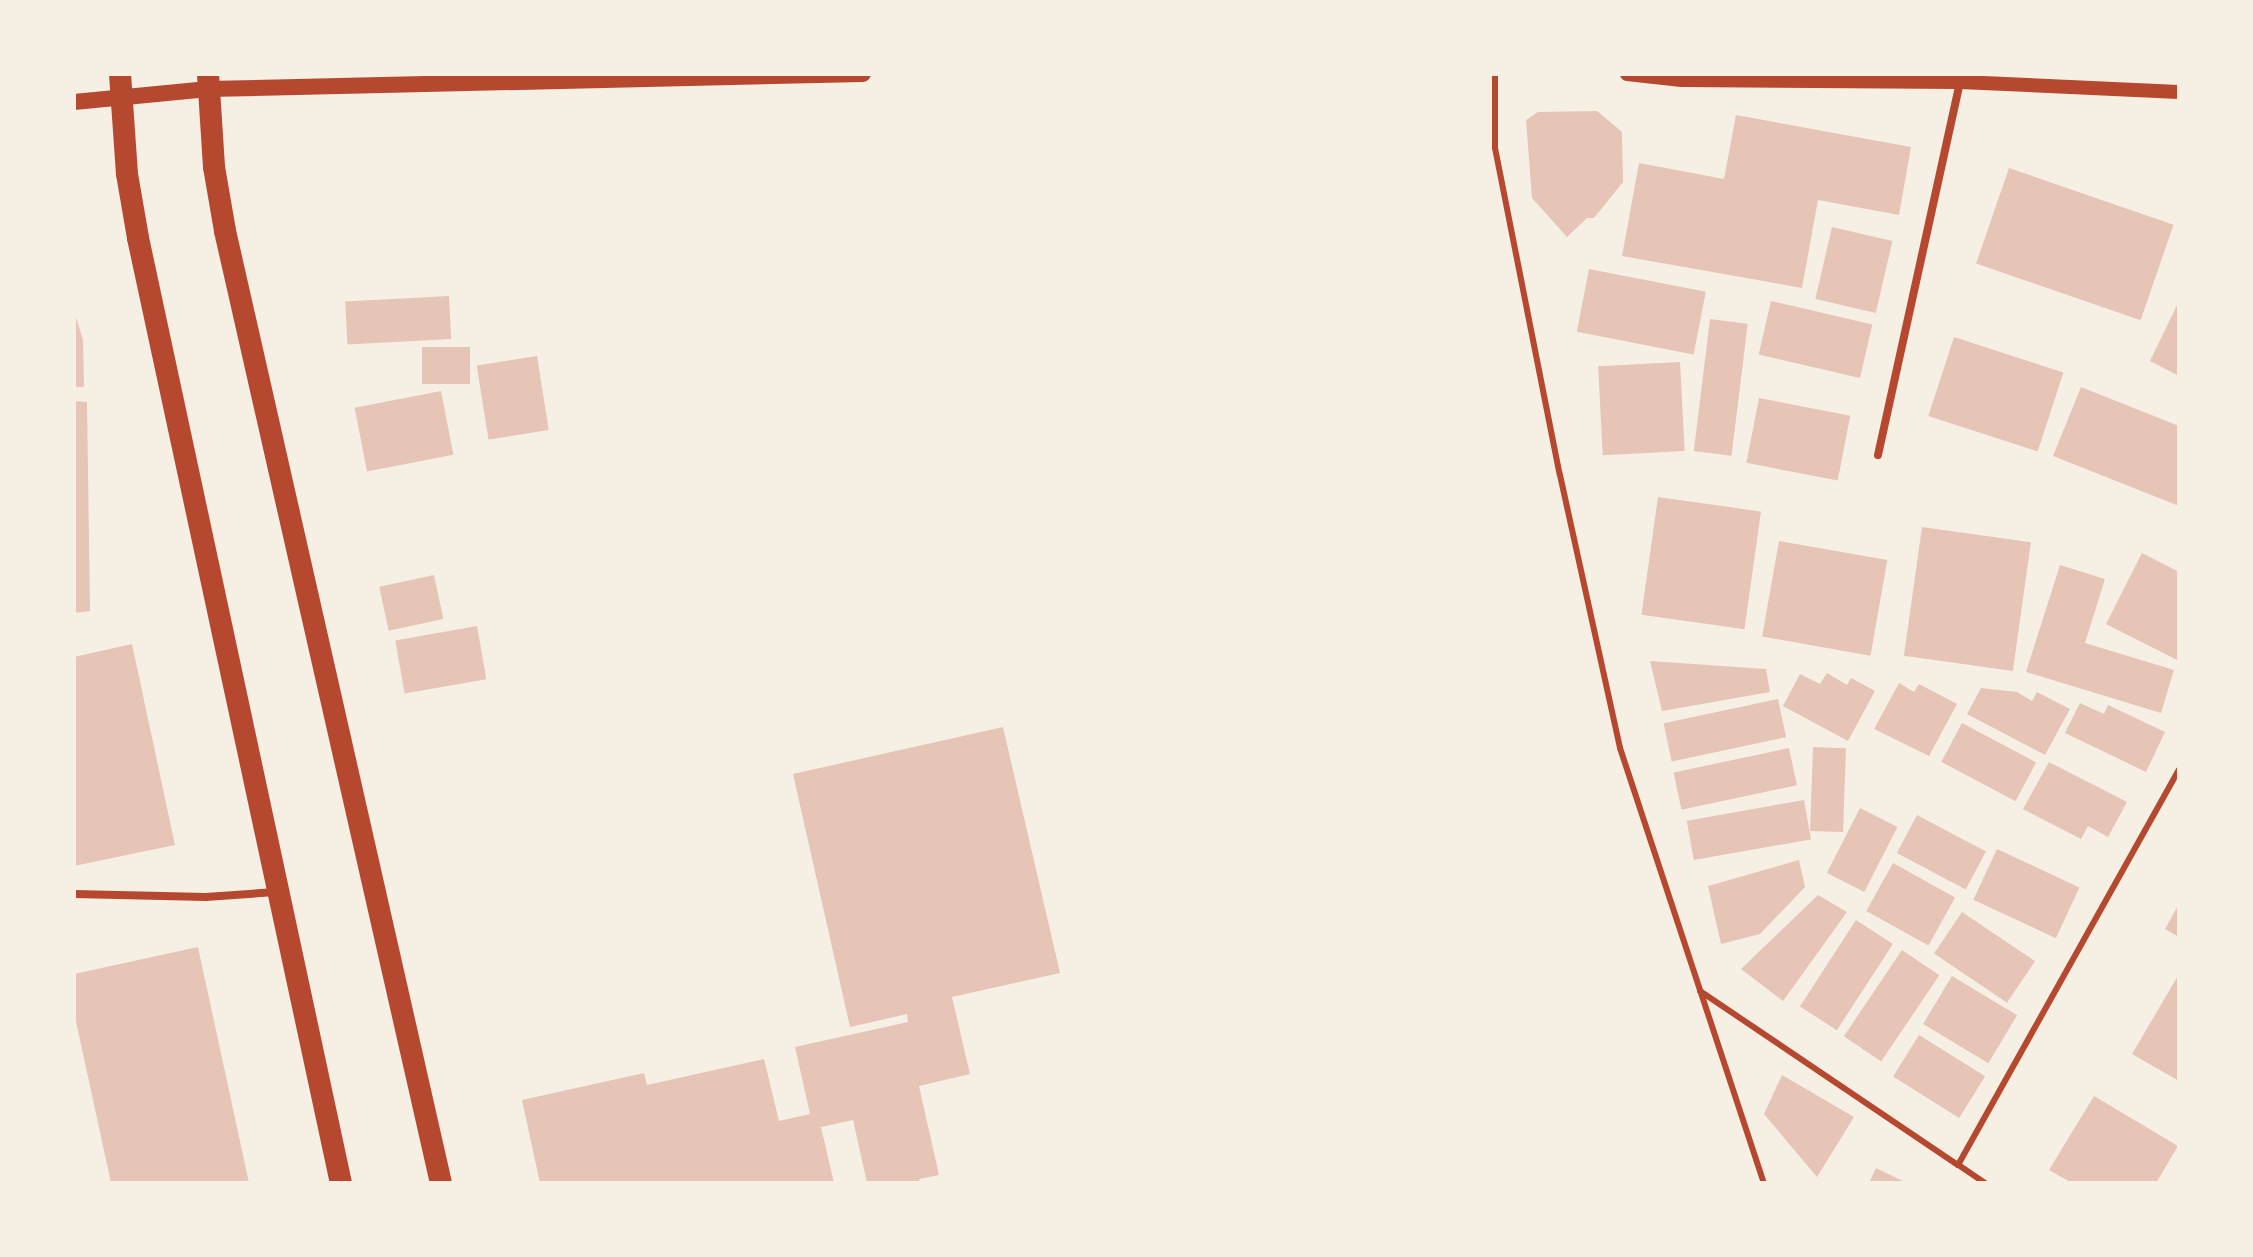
<!DOCTYPE html>
<style>
body{margin:0}
#map{position:relative;width:2253px;height:1257px;overflow:hidden;background:#f6efe4;font-family:Barlow,sans-serif}
div>[style]{position:absolute}
[style*='--x']{left:calc(var(--x)*1px);top:calc(var(--y)*1px);width:calc(var(--w)*1px);rotate:calc(var(--a)*1deg)}
.building>*{inset:0;background:#e6c5b7;transform-origin:0 0}
.service>*{height:6px;margin:-3px;padding:0 3px;transform-origin:3px;border-radius:3px;background:#b5482f}
.minor>*{height:8px;margin:-4px;padding:0 4px;transform-origin:4px;border-radius:4px;background:#b5482f}
.tertiary>*{height:14px;margin:-7px;padding:0 7px;transform-origin:7px;border-radius:7px;background:#b5482f}
.secondary>*{height:16px;margin:-8px;padding:0 8px;transform-origin:8px;border-radius:8px;background:#b5482f}
.trunk>*{height:22px;margin:-11px;padding:0 11px;transform-origin:11px;border-radius:11px;background:#b5482f}
span{translate:-50% -50%;white-space:nowrap;text-align:center;line-height:1.15;-webkit-text-stroke:7px #f6efe4;paint-order:stroke}
.frame{position:absolute;inset:0;border:76px solid #f6efe4;pointer-events:none}
</style>
<div id="map">
<div class="building">
<i style="clip-path:polygon(1597px 111px,1622px 132px,1623px 182px,1594px 218px,1587px 218px,1567px 237px,1532px 198px,1526px 120px,1538px 112px)"></i>
<i style="clip-path:polygon(1736px 115px,1911px 147px,1899px 215px,1818px 200px,1802px 288px,1622px 256px,1639px 163px,1724px 179px)"></i>
<i style="left:2009px;top:168px;width:174px;height:101px;rotate:19deg"></i>
<i style="left:1832px;top:227px;width:62px;height:74px;rotate:13deg"></i>
<i style="left:1589px;top:269px;width:119px;height:64px;rotate:11deg"></i>
<i style="left:449px;top:296px;width:43px;height:104px;rotate:87deg"></i>
<i style="left:1771px;top:301px;width:104px;height:55px;rotate:13deg"></i>
<i style="clip-path:polygon(2179px 301px,2179px 376px,2150px 361px)"></i>
<i style="clip-path:polygon(74px 311px,83px 340px,84px 387px,74px 387px)"></i>
<i style="left:1710px;top:319px;width:38px;height:133px;rotate:7deg"></i>
<i style="left:1954px;top:337px;width:115px;height:83px;rotate:18deg"></i>
<i style="left:422px;top:347px;width:48px;height:37px"></i>
<i style="left:537px;top:356px;width:75px;height:61px;rotate:81deg"></i>
<i style="left:1680px;top:362px;width:89px;height:82px;rotate:87deg"></i>
<i style="clip-path:polygon(2081px 387px,2179px 426px,2179px 506px,2053px 456px)"></i>
<i style="left:441px;top:391px;width:65px;height:88px;rotate:79deg"></i>
<i style="left:1759px;top:398px;width:93px;height:66px;rotate:11deg"></i>
<i style="clip-path:polygon(74px 401px,87px 402px,90px 611px,74px 613px)"></i>
<i style="left:1658px;top:497px;width:104px;height:119px;rotate:8deg"></i>
<i style="left:1922px;top:527px;width:110px;height:130px;rotate:8deg"></i>
<i style="left:1779px;top:541px;width:110px;height:97px;rotate:10deg"></i>
<i style="clip-path:polygon(2142px 553px,2179px 572px,2179px 661px,2106px 624px)"></i>
<i style="clip-path:polygon(2060px 565px,2105px 579px,2085px 643px,2174px 670px,2161px 713px,2026px 672px)"></i>
<i style="left:434px;top:575px;width:45px;height:56px;rotate:78deg"></i>
<i style="left:477px;top:626px;width:54px;height:83px;rotate:80deg"></i>
<i style="clip-path:polygon(132px 644px,175px 845px,74px 866px,74px 657px)"></i>
<i style="clip-path:polygon(1650px 661px,1766px 669px,1770px 692px,1662px 711px)"></i>
<i style="clip-path:polygon(1827px 673px,1847px 685px,1851px 678px,1875px 691px,1848px 741px,1783px 706px,1800px 674px,1820px 684px)"></i>
<i style="clip-path:polygon(1899px 683px,1914px 692px,1919px 684px,1957px 704px,1929px 756px,1874px 729px)"></i>
<i style="clip-path:polygon(1981px 688px,2017px 692px,2032px 701px,2037px 692px,2070px 709px,2045px 755px,1967px 714px)"></i>
<i style="left:1778px;top:699px;width:39px;height:117px;rotate:78deg"></i>
<i style="clip-path:polygon(2080px 703px,2104px 714px,2108px 705px,2165px 732px,2146px 772px,2065px 733px)"></i>
<i style="left:1962px;top:723px;width:84px;height:44px;rotate:28deg"></i>
<i style="clip-path:polygon(1003px 727px,1060px 973px,952px 997px,970px 1074px,919px 1086px,939px 1175px,919px 1179px,920px 1183px,867px 1183px,853px 1120px,821px 1127px,834px 1183px,540px 1183px,522px 1100px,644px 1073px,647px 1085px,764px 1059px,779px 1121px,810px 1114px,795px 1047px,908px 1022px,907px 1014px,850px 1027px,793px 774px)"></i>
<i style="left:1813px;top:747px;width:33px;height:84px;rotate:2deg"></i>
<i style="left:1789px;top:748px;width:38px;height:118px;rotate:78deg"></i>
<i style="clip-path:polygon(2049px 762px,2127px 802px,2108px 837px,2088px 826px,2081px 839px,2023px 809px)"></i>
<i style="left:1804px;top:800px;width:40px;height:119px;rotate:80deg"></i>
<i style="left:1860px;top:808px;width:42px;height:73px;rotate:27deg"></i>
<i style="left:1917px;top:815px;width:78px;height:43px;rotate:28deg"></i>
<i style="left:1997px;top:849px;width:91px;height:56px;rotate:25deg"></i>
<i style="clip-path:polygon(1799px 860px,1805px 887px,1760px 934px,1721px 944px,1708px 886px)"></i>
<i style="left:1893px;top:863px;width:71px;height:55px;rotate:29deg"></i>
<i style="clip-path:polygon(1818px 895px,1847px 912px,1783px 1001px,1741px 969px)"></i>
<i style="clip-path:polygon(2179px 904px,2179px 937px,2165px 929px)"></i>
<i style="left:1962px;top:912px;width:88px;height:50px;rotate:34deg"></i>
<i style="left:1856px;top:920px;width:44px;height:103px;rotate:33deg"></i>
<i style="clip-path:polygon(198px 947px,249px 1183px,111px 1183px,74px 1012px,74px 974px)"></i>
<i style="left:1902px;top:950px;width:45px;height:104px;rotate:34deg"></i>
<i style="clip-path:polygon(2179px 974px,2179px 1081px,2132px 1054px)"></i>
<i style="left:1952px;top:976px;width:76px;height:56px;rotate:31deg"></i>
<i style="left:1919px;top:1035px;width:78px;height:49px;rotate:32deg"></i>
<i style="clip-path:polygon(1782px 1075px,1854px 1117px,1817px 1177px,1764px 1114px)"></i>
<i style="clip-path:polygon(2094px 1096px,2178px 1146px,2156px 1183px,2072px 1183px,2049px 1170px)"></i>
<i style="clip-path:polygon(1876px 1168px,1907px 1183px,1869px 1183px)"></i>
</div>
<div class="service">
<i style="--x:1495;--y:74;--w:74;--a:90"></i>
<i style="--x:1495;--y:148;--w:333;--a:78.8"></i>
<i style="--x:1560;--y:475;--w:280;--a:77.6"></i>
<i style="--x:1620;--y:748;--w:458;--a:71.7"></i>
<i style="--x:1700;--y:991;--w:311;--a:34"></i>
<i style="--x:1985;--y:1183;--w:32;--a:-146"></i>
<i style="--x:1958;--y:1165;--w:453;--a:-60.8"></i>
</div>
<div class="minor">
<i style="--x:1878;--y:455;--w:382;--a:-77.6"></i>
<i style="--x:74;--y:894;--w:132;--a:1.3"></i>
<i style="--x:206;--y:897;--w:69;--a:-4.1"></i>
</div>
<div class="tertiary">
<i style="--x:1627;--y:74;--w:55;--a:6.2"></i>
<i style="--x:1682;--y:80;--w:278;--a:0.4"></i>
<i style="--x:1960;--y:82;--w:219;--a:2.6"></i>
</div>
<div class="secondary">
<i style="--x:74;--y:102;--w:135;--a:-5.5"></i>
<i style="--x:208;--y:89;--w:655;--a:-1.31"></i>
</div>
<div class="trunk">
<i style="--x:120;--y:74;--w:100;--a:86"></i>
<i style="--x:127;--y:174;--w:65;--a:80.2"></i>
<i style="--x:138;--y:238;--w:967;--a:77.88"></i>
<i style="--x:208;--y:74;--w:93;--a:86.3"></i>
<i style="--x:214;--y:167;--w:65;--a:80.2"></i>
<i style="--x:225;--y:231;--w:976;--a:77.22"></i>
</div>
<div class="frame"></div>
</div>
